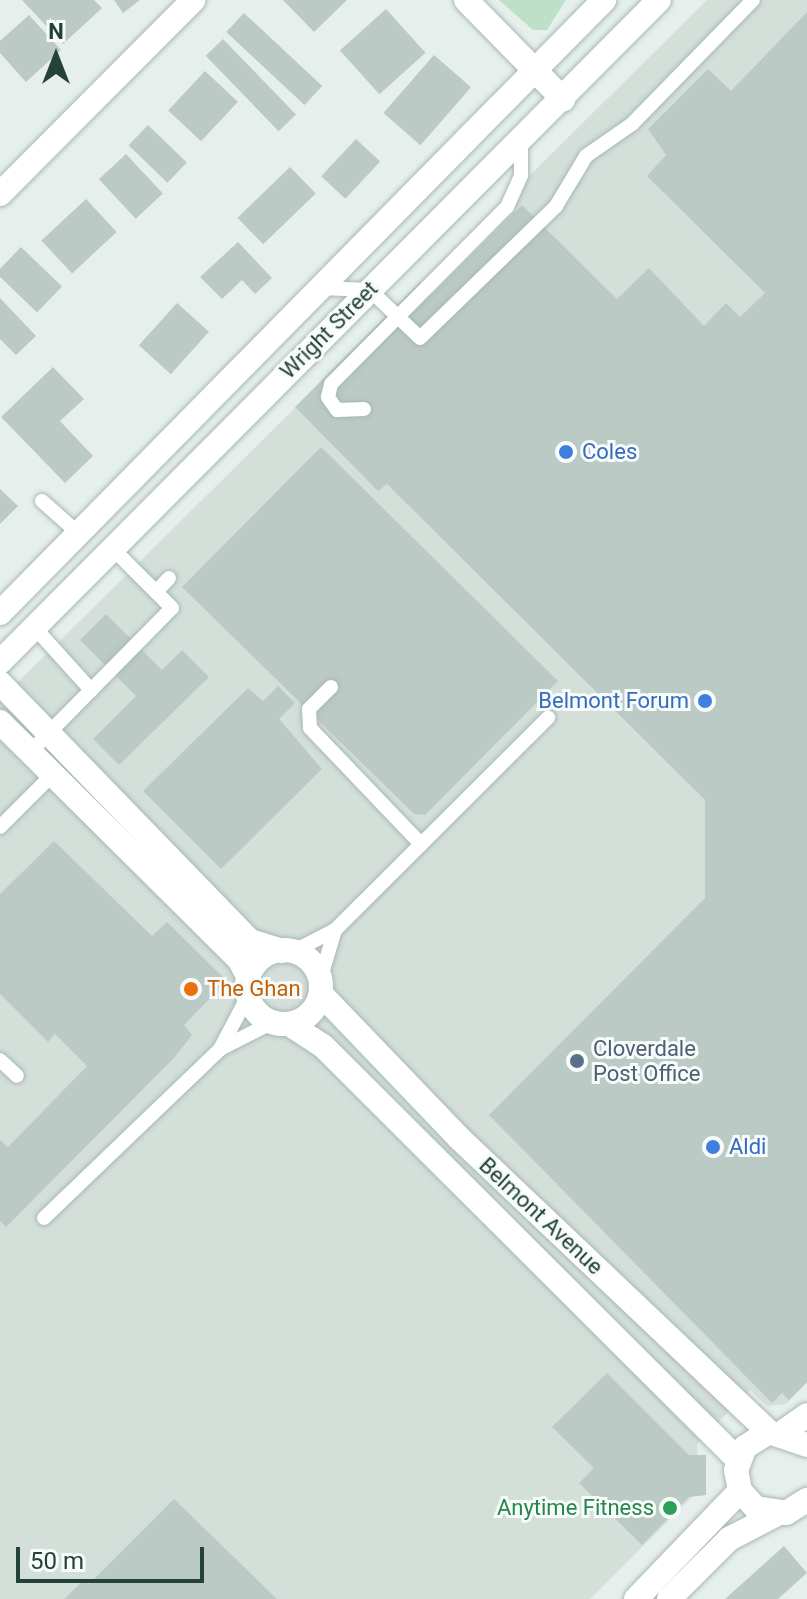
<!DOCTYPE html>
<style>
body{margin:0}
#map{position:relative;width:807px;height:1599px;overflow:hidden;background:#e6efeb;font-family:Roboto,sans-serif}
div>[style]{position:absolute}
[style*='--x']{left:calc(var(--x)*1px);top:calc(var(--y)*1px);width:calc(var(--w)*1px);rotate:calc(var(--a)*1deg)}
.built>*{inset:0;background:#d4dfda}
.green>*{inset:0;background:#bfe0c8}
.building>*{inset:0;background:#bbcac4;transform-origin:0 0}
.roads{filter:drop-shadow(0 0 2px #a8b8b2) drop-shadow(0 0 2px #a8b8b2)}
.lane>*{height:14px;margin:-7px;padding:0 7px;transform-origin:7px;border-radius:7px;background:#fff}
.street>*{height:24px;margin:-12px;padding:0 12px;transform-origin:12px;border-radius:12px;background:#fff}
.street>.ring{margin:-12px;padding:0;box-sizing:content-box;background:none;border:24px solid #fff;border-radius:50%}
.secondary>*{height:24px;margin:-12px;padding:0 12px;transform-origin:12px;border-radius:12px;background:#fff}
.dots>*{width:22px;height:22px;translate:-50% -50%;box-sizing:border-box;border:4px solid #f7fbf9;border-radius:50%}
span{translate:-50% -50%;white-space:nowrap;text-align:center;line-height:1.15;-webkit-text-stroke:6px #f7fbf9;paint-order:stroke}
.street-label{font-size:22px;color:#24423a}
.shop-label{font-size:22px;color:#366cbe}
.left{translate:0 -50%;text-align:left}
.right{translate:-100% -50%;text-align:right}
.food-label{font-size:22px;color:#c56008}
.service-label{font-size:22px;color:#4e5e75}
.leisure-label{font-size:22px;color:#27864d}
.north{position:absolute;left:16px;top:16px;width:80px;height:80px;-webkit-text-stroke:6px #f7fbf9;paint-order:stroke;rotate:0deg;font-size:22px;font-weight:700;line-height:32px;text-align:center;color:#24423a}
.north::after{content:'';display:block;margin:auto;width:28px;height:36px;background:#24423a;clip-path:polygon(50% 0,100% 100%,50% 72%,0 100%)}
.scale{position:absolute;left:16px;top:1547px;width:188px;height:36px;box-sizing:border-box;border:4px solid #24423a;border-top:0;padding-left:10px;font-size:24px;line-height:28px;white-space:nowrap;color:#24423a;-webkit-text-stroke:6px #f7fbf9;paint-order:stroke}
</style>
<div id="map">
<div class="built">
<i style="clip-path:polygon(707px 0,807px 0,807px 1383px,786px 1404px,767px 1406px,750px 1390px,697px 1444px,699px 1490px,590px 1599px,0 1599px,0 700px)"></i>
</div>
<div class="green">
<i style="clip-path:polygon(499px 0,566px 0,547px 30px,533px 30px)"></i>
</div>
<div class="building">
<i style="clip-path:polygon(22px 0,94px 0,102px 8px,63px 44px)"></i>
<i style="clip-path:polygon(114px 0,140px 0,123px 13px)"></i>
<i style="clip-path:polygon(283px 0,347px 0,314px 32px)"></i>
<i style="left:386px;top:9px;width:59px;height:62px;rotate:48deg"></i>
<i style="clip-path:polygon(807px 12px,807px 1382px,789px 1400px,782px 1393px,772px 1403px,489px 1115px,705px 898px,705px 800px,387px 484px,378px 491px,295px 407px,420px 282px,432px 295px,522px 205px,617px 299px,649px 268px,704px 326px,726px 303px,740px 317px,765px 293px,647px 176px,666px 155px,648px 129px,708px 69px,731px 91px)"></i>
<i style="left:244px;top:13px;width:107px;height:26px;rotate:43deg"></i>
<i style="clip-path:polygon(29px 15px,61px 50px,26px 82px,0 53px,0 41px)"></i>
<i style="left:223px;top:39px;width:105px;height:24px;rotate:46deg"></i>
<i style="left:434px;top:55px;width:49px;height:77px;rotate:41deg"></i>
<i style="left:205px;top:71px;width:45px;height:54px;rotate:43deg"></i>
<i style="left:148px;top:125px;width:54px;height:28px;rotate:44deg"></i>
<i style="left:356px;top:139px;width:33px;height:51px;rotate:43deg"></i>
<i style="left:126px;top:154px;width:54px;height:37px;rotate:47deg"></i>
<i style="left:290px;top:167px;width:37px;height:73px;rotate:46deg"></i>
<i style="left:86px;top:199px;width:45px;height:61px;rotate:47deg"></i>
<i style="clip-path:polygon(238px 242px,272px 278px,255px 294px,242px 280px,222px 299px,200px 277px)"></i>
<i style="left:21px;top:247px;width:57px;height:36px;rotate:44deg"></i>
<i style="clip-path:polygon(0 298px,36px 336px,16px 355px,0 339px)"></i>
<i style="left:177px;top:303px;width:43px;height:57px;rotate:42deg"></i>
<i style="clip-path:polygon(53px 367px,84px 399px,60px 421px,93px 456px,65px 483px,1px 417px)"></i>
<i style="clip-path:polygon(321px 447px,558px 681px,425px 815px,414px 814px,182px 587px)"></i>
<i style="clip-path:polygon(0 489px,18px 506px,0 524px)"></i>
<i style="clip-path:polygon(106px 614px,162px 670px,182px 650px,209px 677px,119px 765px,93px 739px,136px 696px,80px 640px)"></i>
<i style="clip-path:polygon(278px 686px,295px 703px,279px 719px,322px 769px,221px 869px,143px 791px,248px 688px,263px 701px)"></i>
<i style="clip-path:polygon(54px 841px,152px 936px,167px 922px,227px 981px,184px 1025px,192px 1035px,174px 1058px,6px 1227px,0 1221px,0 1140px,8px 1147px,87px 1066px,55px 1034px,48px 1042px,0 994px,0 894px)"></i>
<i style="clip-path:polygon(607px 1373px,689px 1455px,706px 1455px,706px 1495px,689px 1497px,642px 1545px,579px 1483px,594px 1468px,552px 1427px)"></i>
<i style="clip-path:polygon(174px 1499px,277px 1599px,64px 1599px,85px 1579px,89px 1584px)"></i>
<i style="clip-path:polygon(784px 1546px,807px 1573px,778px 1599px,725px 1599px)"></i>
</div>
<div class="roads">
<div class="lane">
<i style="--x:321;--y:288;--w:49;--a:2.3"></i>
<i style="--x:370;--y:290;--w:69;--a:43.8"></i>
<i style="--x:420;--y:338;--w:190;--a:-44.1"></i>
<i style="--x:556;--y:206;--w:58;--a:-59"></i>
<i style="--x:586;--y:156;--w:56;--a:-34.8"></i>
<i style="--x:632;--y:124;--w:173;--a:-45.7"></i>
<i style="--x:364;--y:409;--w:27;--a:178"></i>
<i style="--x:337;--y:410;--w:16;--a:-125"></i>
<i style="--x:328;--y:397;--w:13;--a:-77"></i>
<i style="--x:331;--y:384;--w:250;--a:-45.2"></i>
<i style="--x:507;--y:207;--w:35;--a:-66"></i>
<i style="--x:521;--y:175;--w:35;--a:-90"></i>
<i style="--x:42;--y:501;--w:47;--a:41.5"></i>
<i style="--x:156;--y:592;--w:19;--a:-47"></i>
<i style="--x:35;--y:628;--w:84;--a:47.9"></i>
<i style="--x:331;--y:687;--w:31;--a:135"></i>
<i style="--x:309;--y:709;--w:19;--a:87"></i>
<i style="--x:310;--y:728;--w:161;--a:46.3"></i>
<i style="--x:30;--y:752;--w:202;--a:-45.4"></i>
<i style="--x:172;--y:608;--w:83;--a:-135"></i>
<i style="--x:0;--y:827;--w:75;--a:-45"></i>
<i style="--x:296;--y:950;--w:44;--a:-27.1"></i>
<i style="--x:335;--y:930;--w:301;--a:-44.9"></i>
<i style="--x:320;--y:980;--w:52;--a:-73.3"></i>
<i style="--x:220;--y:1049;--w:60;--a:-62.2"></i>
<i style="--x:0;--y:1060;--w:23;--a:43"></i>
<i style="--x:44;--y:1218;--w:244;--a:-43.8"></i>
<i style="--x:220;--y:1049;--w:59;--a:-27"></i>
</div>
<div class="street">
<i style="--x:466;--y:0;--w:139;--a:45.6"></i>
<i style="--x:0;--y:194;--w:274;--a:-45.1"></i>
<i style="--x:0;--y:683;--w:359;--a:45.9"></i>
<i style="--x:250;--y:941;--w:34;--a:17"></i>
<i style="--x:0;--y:722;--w:337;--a:44.8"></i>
<i style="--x:239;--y:959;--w:19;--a:62"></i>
<i class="ring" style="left:247px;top:950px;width:50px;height:50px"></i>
<i style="--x:321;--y:994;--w:198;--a:46.2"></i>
<i style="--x:458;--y:1137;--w:429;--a:43.5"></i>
<i style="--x:289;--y:1024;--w:40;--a:32.9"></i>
<i style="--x:323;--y:1046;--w:586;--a:44.93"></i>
<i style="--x:783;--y:1432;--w:29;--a:-35"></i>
<i style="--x:807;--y:1445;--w:40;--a:-161.1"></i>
<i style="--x:769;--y:1432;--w:28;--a:148"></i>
<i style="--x:745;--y:1447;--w:25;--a:111"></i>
<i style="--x:736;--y:1470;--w:21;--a:79"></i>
<i style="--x:740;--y:1491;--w:23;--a:47"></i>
<i style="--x:756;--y:1508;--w:30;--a:9"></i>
<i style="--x:786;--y:1513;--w:25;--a:-32"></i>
<i style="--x:636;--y:1599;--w:150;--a:-46.1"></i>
<i style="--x:669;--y:1599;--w:85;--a:-45"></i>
<i style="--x:729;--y:1539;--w:56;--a:-27.5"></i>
</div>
<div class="secondary">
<i style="--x:0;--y:613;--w:861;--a:-45.42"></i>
<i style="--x:0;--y:662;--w:934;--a:-45.13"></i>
</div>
</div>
<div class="dots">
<i style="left:566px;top:452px;background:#3f7fe0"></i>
<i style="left:705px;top:701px;background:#3f7fe0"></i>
<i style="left:191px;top:989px;background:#e8710a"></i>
<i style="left:577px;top:1061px;background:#5c6f8a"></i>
<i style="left:713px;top:1147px;background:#3f7fe0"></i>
<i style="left:670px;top:1508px;background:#2e9e5b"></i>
</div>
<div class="street-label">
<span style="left:329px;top:330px;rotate:-45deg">Wright Street</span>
<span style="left:541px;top:1216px;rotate:43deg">Belmont Avenue</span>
</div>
<div class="shop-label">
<span class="left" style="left:582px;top:452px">Coles</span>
<span class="right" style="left:689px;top:701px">Belmont Forum</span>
<span class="left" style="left:729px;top:1147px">Aldi</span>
</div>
<div class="food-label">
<span class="left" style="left:207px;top:989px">The Ghan</span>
</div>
<div class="service-label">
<span class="left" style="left:593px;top:1061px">Cloverdale<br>Post Office</span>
</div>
<div class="leisure-label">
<span class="right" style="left:654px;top:1508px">Anytime Fitness</span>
</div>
<div class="north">N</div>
<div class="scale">50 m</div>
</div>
